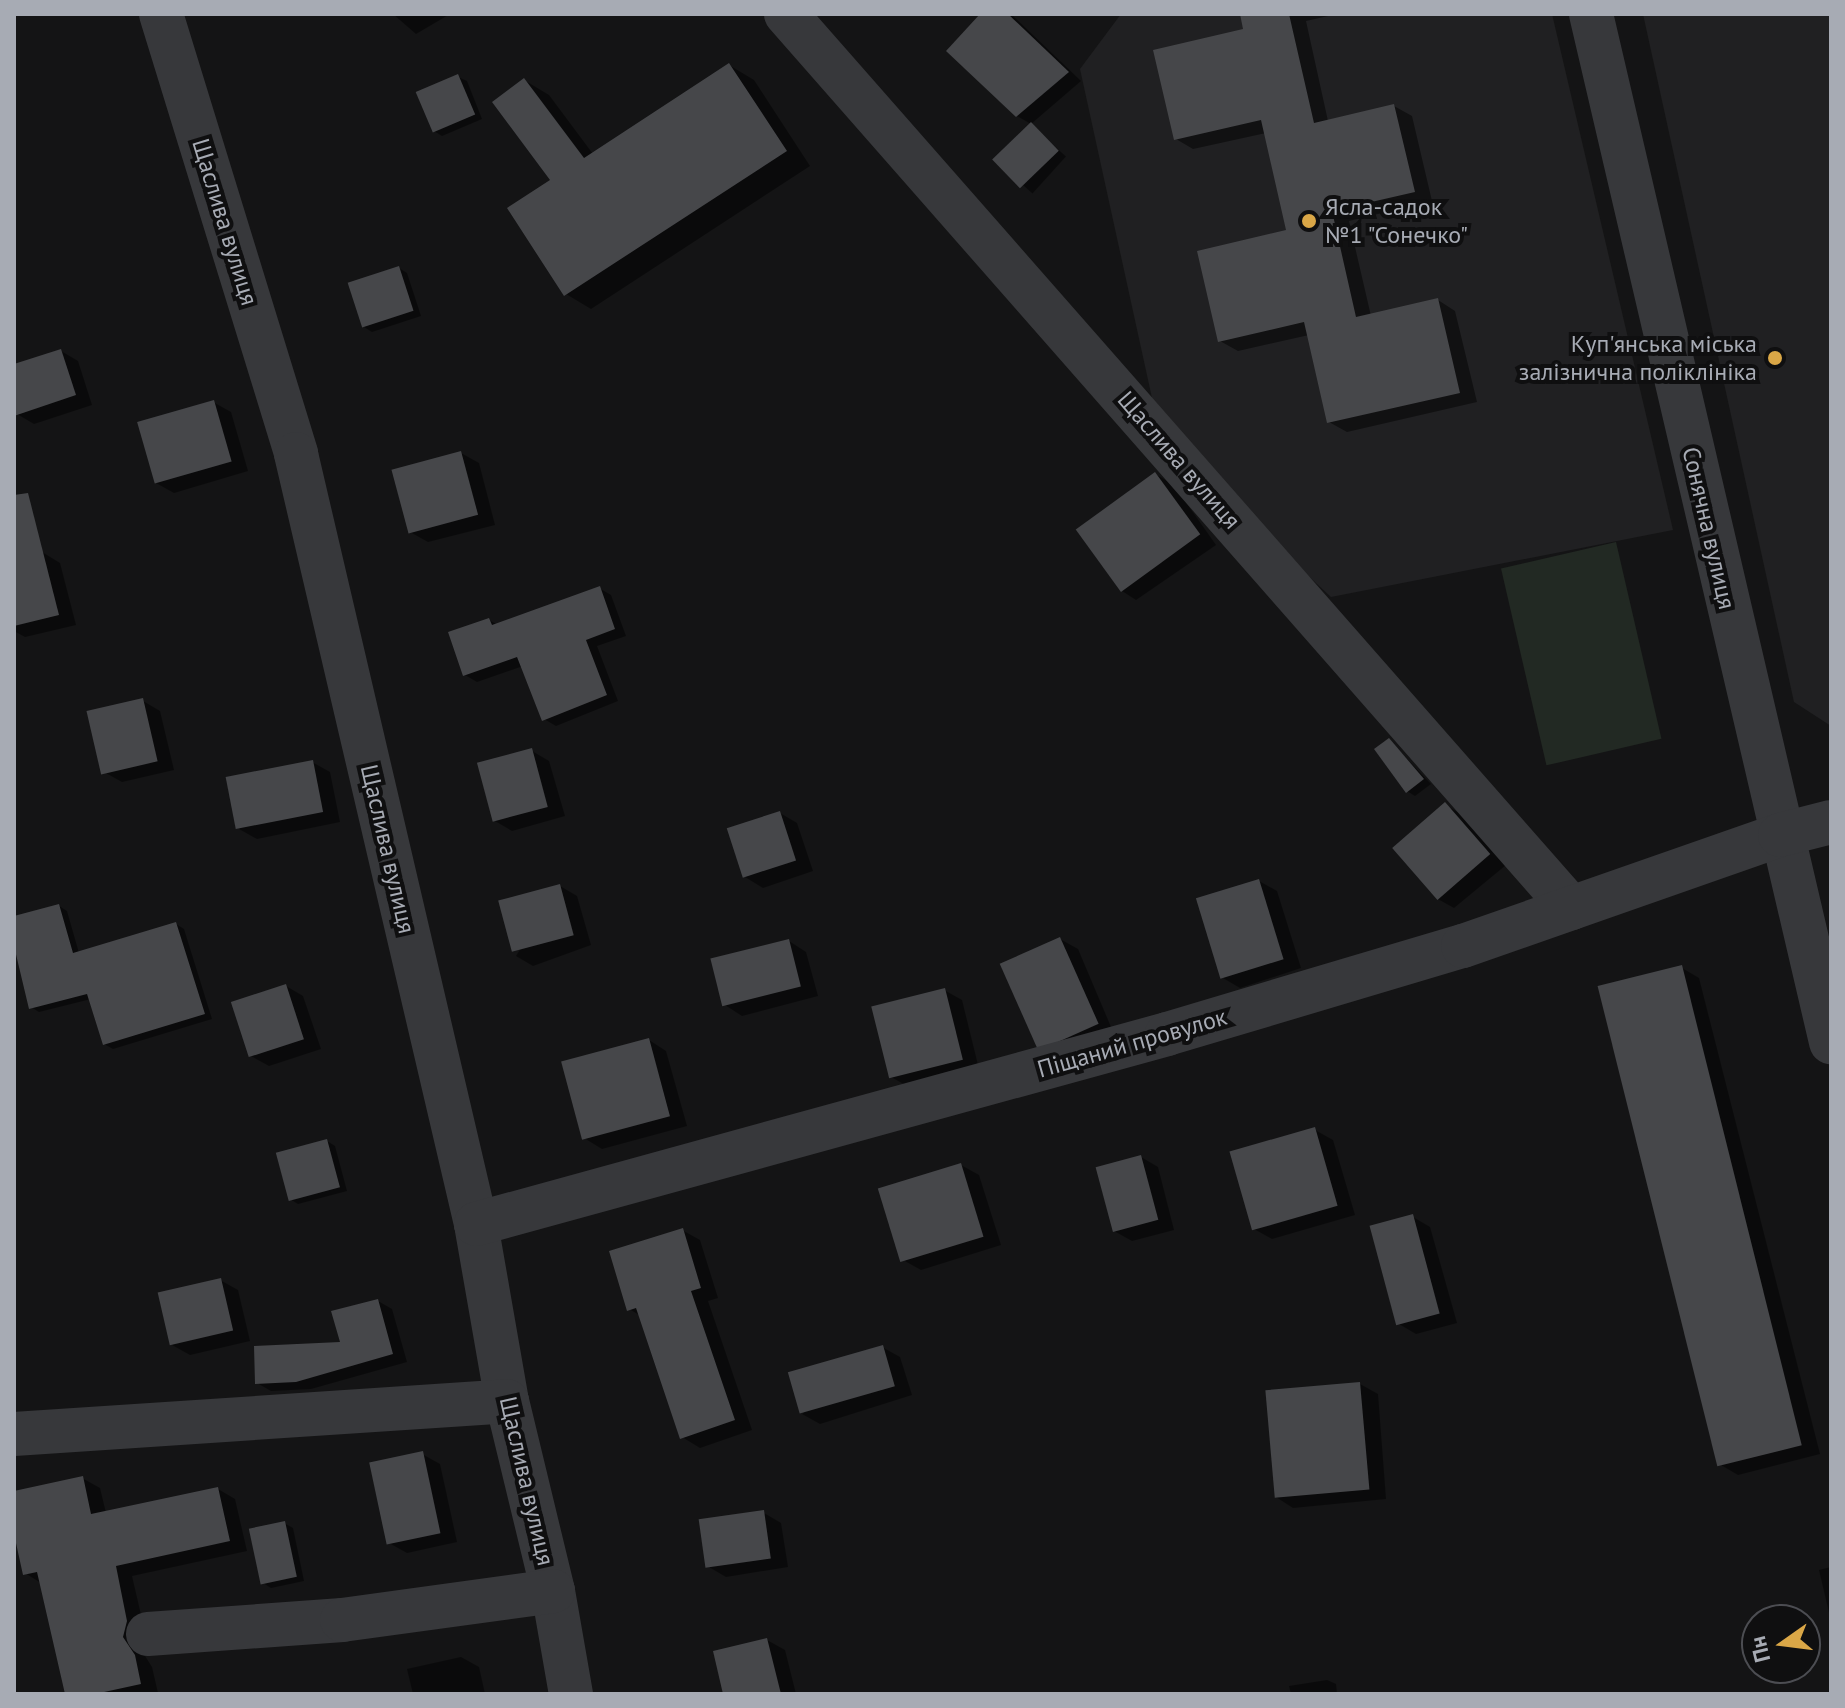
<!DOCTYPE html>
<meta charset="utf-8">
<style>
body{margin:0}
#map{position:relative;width:1845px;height:1708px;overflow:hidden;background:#141415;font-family:"PT Sans",sans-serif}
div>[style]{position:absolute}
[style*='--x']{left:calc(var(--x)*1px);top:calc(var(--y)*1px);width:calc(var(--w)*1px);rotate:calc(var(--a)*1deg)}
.built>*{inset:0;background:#202022}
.green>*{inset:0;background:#222923;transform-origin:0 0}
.shadow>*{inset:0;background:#0007;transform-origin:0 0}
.building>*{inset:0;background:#46474a;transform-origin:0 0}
.street>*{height:44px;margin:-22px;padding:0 22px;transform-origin:22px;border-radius:22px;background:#37383b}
.dots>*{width:22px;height:22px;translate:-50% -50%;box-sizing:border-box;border:4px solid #0f0f10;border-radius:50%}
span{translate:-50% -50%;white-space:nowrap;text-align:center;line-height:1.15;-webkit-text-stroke:8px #0f0f10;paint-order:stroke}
.poi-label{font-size:24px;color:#a7abb4}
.left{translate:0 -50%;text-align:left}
.right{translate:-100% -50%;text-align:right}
.street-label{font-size:24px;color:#a7abb4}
.frame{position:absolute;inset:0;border:16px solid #a7abb4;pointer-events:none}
.north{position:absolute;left:1741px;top:1604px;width:80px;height:80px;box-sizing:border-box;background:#0f0f10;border:2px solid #4c4d52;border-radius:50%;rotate:256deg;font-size:22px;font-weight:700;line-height:32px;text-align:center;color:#a7abb4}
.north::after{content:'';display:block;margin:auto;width:28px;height:36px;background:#daa747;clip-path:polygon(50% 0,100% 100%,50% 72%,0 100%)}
</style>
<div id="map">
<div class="built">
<i style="clip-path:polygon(1121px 14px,1552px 14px,1673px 530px,1331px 597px,1161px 439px,1080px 69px)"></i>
<i style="clip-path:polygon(1643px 14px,1831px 14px,1831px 726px,1794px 702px)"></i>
</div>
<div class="green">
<i style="left:1616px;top:542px;width:202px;height:118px;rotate:77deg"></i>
</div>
<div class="shadow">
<i style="clip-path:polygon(393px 14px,450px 14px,416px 34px)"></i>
<i style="clip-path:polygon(983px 14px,1011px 14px,1081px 81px,1031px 124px,1017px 116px)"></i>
<i style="clip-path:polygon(1242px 14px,1337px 14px,1306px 21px,1328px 121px,1394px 106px,1412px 116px,1432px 201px,1349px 221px,1371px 316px,1438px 300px,1455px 311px,1477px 402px,1347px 432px,1329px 422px,1309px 335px,1238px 351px,1220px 341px,1288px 232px,1266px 133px,1193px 149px,1176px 139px,1246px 31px)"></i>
<i style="clip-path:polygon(729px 65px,754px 80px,810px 166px,591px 309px,566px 294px,553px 180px,524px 80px,549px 95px,593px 154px)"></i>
<i style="clip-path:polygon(458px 77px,467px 81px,482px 119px,442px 136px,434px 131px)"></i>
<i style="left:1031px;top:125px;width:47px;height:50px;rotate:42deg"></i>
<i style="clip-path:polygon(399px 268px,407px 273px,421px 316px,372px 332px,364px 327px)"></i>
<i style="clip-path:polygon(61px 351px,78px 361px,92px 405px,34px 424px,17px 414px,14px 367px)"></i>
<i style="clip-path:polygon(213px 402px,231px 412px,248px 471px,174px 493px,156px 483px)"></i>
<i style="clip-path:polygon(461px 453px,479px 463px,495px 525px,428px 542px,410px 532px)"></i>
<i style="clip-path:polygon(1155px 474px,1173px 484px,1216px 545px,1136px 600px,1119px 589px)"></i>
<i style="clip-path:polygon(42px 552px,60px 563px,76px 625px,25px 637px,14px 631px,14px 560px)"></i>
<i style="clip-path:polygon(599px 588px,611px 595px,626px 636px,597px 646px,618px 701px,556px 726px,544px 719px,523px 666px,477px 682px,465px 675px,489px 620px,498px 625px)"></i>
<i style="clip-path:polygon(143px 701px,160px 711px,174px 770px,122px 782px,104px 772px)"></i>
<i style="clip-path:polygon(1389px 740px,1431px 784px,1415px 796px,1407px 791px)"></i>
<i style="clip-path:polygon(532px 751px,549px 761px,565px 816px,512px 831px,495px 821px)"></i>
<i style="clip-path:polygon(312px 762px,330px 772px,340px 822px,257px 839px,239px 829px)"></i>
<i style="clip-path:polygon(1445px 805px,1463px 815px,1506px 865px,1454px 908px,1436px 898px)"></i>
<i style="clip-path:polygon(780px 813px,797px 823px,813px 871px,763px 888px,745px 877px)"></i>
<i style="clip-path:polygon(1259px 881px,1277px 891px,1301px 968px,1240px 988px,1223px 978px)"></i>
<i style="clip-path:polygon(560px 886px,577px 896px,591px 945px,533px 966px,516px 956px)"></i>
<i style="clip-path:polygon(59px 906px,67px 911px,79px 953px,176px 924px,184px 929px,212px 1019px,113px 1049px,104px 1044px,91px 999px,39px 1012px,31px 1007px,14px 918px)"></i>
<i style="clip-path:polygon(1060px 939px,1078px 949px,1114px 1034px,1054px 1053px,1036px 1043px)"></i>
<i style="clip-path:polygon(789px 941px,806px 952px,818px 996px,742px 1016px,725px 1005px)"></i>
<i style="clip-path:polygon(1682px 968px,1699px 978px,1820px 1454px,1738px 1475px,1721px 1465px)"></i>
<i style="clip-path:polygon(286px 986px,303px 996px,321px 1049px,269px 1066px,251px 1056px)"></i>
<i style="clip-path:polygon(944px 990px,962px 1000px,979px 1069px,909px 1087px,891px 1077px)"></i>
<i style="clip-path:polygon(649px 1040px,666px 1051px,687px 1126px,602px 1149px,584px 1138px)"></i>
<i style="clip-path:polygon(1315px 1130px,1333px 1140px,1355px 1215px,1272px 1239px,1254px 1229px)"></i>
<i style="clip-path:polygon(327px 1141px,335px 1146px,347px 1191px,298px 1204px,290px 1199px)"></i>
<i style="clip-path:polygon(1141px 1157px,1158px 1167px,1174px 1230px,1132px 1241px,1114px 1231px)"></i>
<i style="clip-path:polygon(961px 1165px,979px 1175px,1001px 1245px,921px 1270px,903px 1260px)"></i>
<i style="clip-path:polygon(1413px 1217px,1430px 1227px,1457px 1323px,1416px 1334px,1399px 1324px)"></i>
<i style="clip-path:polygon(682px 1230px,700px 1240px,718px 1298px,708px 1301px,752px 1430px,700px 1448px,682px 1437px,641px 1316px,629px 1309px)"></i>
<i style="clip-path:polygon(220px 1280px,238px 1290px,250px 1341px,190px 1355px,172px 1345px)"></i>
<i style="clip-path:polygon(378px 1301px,392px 1309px,407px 1362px,311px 1389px,271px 1391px,257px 1383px,342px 1344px)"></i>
<i style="clip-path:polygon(882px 1347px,900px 1357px,912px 1395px,820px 1424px,802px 1414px)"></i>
<i style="clip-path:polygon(1360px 1384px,1378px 1394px,1386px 1499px,1293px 1508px,1276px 1497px)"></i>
<i style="clip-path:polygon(422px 1454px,440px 1464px,457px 1542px,407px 1553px,389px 1543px)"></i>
<i style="clip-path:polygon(82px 1478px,100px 1488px,106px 1513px,218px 1489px,235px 1499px,247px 1551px,132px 1576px,145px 1632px,140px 1648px,152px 1667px,158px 1693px,67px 1694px,41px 1583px,25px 1573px,14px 1525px,14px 1493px)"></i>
<i style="clip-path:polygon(764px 1513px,781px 1523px,788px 1567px,726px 1577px,709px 1567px)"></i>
<i style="clip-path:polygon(284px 1523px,293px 1528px,304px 1581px,271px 1588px,263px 1583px)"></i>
<i style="clip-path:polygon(1831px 1567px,1831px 1621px,1819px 1570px)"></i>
<i style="clip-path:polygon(767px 1640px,785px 1650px,796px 1694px,725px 1694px)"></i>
<i style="clip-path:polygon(461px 1657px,479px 1667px,485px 1694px,413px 1694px,407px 1669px)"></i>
<i style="clip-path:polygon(1327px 1680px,1336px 1684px,1337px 1694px,1291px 1694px,1289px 1686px)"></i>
</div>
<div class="building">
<i style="clip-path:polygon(980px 14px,1008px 14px,1069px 72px,1016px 117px,946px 51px)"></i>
<i style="clip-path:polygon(1240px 14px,1289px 14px,1314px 123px,1394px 104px,1415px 192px,1332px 211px,1356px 317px,1438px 298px,1460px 393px,1327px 423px,1304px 322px,1218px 342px,1197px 251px,1286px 230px,1261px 120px,1174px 140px,1153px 50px,1243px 29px)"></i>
<i style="clip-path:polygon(729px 63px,787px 151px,564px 296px,507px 208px,550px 180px,492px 102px,524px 78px,584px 158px)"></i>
<i style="left:458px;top:74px;width:44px;height:46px;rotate:67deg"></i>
<i style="left:1031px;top:122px;width:40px;height:54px;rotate:46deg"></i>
<i style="left:399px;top:266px;width:47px;height:54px;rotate:72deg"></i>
<i style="clip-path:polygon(61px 349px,76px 395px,14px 416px,14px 364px)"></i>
<i style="left:214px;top:400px;width:64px;height:80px;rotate:74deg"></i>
<i style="left:461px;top:451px;width:66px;height:72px;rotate:75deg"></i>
<i style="left:1155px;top:472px;width:77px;height:98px;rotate:54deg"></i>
<i style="clip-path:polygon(28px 493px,59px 615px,14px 626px,14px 495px)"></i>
<i style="clip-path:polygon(600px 586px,615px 629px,586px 640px,607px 695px,542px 721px,517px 657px,463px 676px,448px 632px,489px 618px,492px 625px)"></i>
<i style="left:143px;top:698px;width:65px;height:58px;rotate:77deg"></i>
<i style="clip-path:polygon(1389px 738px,1424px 779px,1406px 793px,1374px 749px)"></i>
<i style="left:532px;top:748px;width:61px;height:57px;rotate:75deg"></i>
<i style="left:313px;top:760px;width:53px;height:89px;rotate:79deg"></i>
<i style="left:1445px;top:802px;width:69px;height:70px;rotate:49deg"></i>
<i style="left:780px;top:811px;width:52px;height:56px;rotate:72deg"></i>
<i style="left:1259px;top:879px;width:84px;height:66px;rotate:73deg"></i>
<i style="left:560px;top:884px;width:53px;height:64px;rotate:75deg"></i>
<i style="clip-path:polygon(59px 904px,73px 953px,176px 922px,205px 1014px,103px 1045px,87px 994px,29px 1009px,14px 946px,14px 916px)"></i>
<i style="left:1060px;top:937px;width:95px;height:66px;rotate:66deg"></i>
<i style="left:789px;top:939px;width:49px;height:81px;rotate:76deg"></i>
<i style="left:1682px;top:965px;width:495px;height:87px;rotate:76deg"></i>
<i style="left:286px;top:984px;width:58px;height:58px;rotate:72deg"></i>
<i style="left:945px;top:988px;width:74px;height:76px;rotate:76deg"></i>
<i style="left:649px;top:1038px;width:81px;height:91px;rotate:75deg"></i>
<i style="left:1315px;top:1127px;width:82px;height:89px;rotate:74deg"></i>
<i style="left:327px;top:1139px;width:50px;height:53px;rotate:75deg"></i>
<i style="left:1141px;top:1155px;width:67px;height:47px;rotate:75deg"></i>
<i style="left:961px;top:1163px;width:77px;height:87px;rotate:73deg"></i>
<i style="left:1413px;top:1214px;width:103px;height:45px;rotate:75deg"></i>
<i style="clip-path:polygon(683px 1228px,701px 1288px,691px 1291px,735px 1420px,680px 1439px,636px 1308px,627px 1311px,609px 1251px)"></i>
<i style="left:221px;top:1278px;width:54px;height:65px;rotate:77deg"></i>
<i style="clip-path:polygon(378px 1299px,393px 1354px,296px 1382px,255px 1384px,254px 1346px,340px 1342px,331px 1311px)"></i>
<i style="left:883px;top:1345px;width:43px;height:99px;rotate:74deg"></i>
<i style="left:1360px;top:1382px;width:108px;height:95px;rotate:85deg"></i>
<i style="left:423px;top:1451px;width:84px;height:55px;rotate:78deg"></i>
<i style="clip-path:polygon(83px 1476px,91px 1514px,218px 1487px,230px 1541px,116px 1566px,127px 1621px,123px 1637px,135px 1655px,141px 1684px,95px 1694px,65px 1694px,37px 1572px,23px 1575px,14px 1534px,14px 1491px)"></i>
<i style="left:764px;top:1510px;width:49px;height:66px;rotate:82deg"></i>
<i style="left:285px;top:1521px;width:57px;height:37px;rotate:78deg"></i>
<i style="clip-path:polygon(767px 1638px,781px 1694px,723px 1694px,713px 1651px)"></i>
</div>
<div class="street">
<i style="--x:161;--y:14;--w:460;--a:72.9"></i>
<i style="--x:296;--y:454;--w:791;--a:76.84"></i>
<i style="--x:476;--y:1224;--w:180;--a:80.1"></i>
<i style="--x:507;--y:1401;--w:195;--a:76.4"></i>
<i style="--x:553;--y:1591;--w:105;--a:80.1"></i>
<i style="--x:786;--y:14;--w:1190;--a:48.71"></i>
<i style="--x:1591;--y:14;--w:1056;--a:76.86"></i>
<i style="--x:476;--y:1224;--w:717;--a:-15.37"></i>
<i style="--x:1167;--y:1034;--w:309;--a:-16.6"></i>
<i style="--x:1463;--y:946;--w:336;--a:-19.3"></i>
<i style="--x:1780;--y:835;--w:53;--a:-14.3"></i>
<i style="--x:14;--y:1434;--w:494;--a:-3.8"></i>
<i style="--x:148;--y:1634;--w:195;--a:-4.1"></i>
<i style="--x:342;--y:1620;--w:213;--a:-7.8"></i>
</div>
<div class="dots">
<i style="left:1309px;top:221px;background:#daa747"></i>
<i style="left:1775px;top:358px;background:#daa747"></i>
</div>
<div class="poi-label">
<span class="left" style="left:1325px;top:221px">Ясла-садок<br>№1 "Сонечко"</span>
<span class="right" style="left:1757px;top:358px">Куп'янська міська<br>залізнична поліклініка</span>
</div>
<div class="street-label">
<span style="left:225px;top:222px;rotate:73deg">Щаслива вулиця</span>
<span style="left:1179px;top:460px;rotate:49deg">Щаслива вулиця</span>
<span style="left:1709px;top:528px;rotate:77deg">Сонячна вулиця</span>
<span style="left:388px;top:849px;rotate:77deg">Щаслива вулиця</span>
<span style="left:1132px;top:1043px;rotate:-16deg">Піщаний провулок</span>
<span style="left:527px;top:1481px;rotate:77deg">Щаслива вулиця</span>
</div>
<div class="frame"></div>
<div class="north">Пн</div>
</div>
